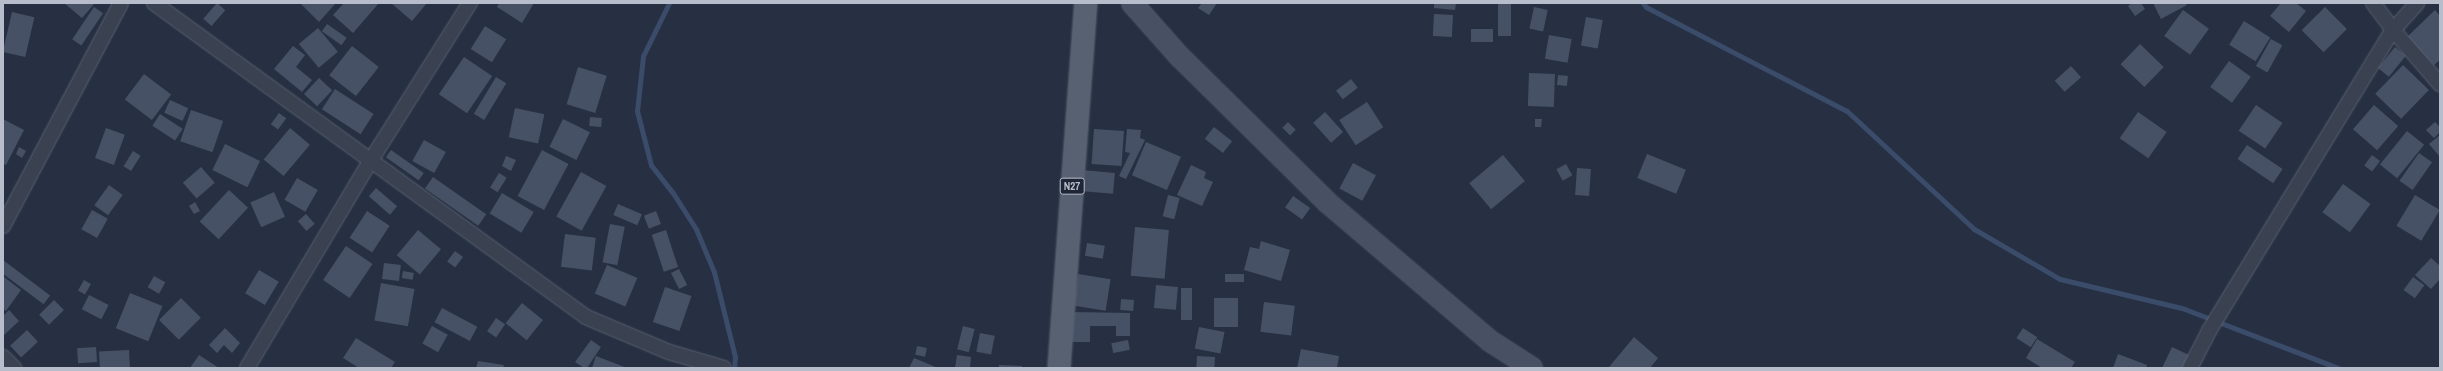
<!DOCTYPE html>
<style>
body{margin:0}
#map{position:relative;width:2443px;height:371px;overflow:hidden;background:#263042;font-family:"Archivo Narrow",sans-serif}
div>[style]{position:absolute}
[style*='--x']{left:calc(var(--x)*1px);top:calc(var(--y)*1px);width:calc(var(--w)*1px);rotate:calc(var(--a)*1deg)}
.stream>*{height:5px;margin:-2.5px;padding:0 2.5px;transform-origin:2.5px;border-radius:2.5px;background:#3b4b6a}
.building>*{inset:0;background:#475166;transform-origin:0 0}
.roads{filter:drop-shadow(0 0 1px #58606f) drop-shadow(0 0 1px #58606f)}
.street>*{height:14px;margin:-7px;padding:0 7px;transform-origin:7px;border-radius:7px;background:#3a4251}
.secondary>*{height:20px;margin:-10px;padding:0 10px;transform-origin:10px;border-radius:10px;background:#485164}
.primary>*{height:22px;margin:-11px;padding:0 11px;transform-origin:11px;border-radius:11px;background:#586171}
span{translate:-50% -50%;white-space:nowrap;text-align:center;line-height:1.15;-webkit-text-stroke:3px #1f2737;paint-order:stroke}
.shield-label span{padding:1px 3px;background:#1f2737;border:1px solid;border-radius:3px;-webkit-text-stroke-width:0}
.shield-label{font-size:11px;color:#b7bdcb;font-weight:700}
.frame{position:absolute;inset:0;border:4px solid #b7bdcb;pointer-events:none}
</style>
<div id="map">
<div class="stream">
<i style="--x:669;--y:3;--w:59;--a:116.1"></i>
<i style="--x:643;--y:56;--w:55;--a:96.2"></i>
<i style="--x:637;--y:111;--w:56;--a:75.5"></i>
<i style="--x:651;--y:165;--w:36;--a:52"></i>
<i style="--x:673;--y:193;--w:43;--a:57.4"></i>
<i style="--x:696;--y:229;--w:47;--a:67.3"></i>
<i style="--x:714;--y:272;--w:88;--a:76.1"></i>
<i style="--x:735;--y:357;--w:11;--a:95"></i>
<i style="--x:1643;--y:3;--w:5;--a:53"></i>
<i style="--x:1646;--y:7;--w:226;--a:27.4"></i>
<i style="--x:1847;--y:111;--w:173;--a:42.9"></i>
<i style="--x:1974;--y:229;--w:99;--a:30.2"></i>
<i style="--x:2060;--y:279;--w:125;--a:13.4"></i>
<i style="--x:2182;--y:308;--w:167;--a:21"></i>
</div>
<div class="building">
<i style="clip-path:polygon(64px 3px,95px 3px,82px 18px)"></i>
<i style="left:217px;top:3px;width:11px;height:21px;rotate:41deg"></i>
<i style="clip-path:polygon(300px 3px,336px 3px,319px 22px)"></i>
<i style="clip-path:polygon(344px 3px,379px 3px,353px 33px,333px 15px)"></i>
<i style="clip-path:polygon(391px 3px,427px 3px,412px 21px)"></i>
<i style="clip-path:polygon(499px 3px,534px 3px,522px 23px,497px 7px)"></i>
<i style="clip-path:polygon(1202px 3px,1217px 3px,1209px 15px,1198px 8px)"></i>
<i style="clip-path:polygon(1434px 3px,1456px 3px,1455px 10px,1434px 8px)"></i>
<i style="left:1498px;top:3px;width:13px;height:33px"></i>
<i style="clip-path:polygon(2132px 3px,2141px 3px,2145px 9px,2135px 16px,2128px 6px)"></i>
<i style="clip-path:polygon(2153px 3px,2185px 3px,2187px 5px,2161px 19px)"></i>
<i style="clip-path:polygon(2281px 3px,2296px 3px,2306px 11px,2289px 32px,2270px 16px)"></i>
<i style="left:94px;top:7px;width:11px;height:39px;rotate:34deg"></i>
<i style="left:1534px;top:7px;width:14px;height:22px;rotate:12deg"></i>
<i style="left:2325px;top:7px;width:31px;height:33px;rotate:45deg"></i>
<i style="left:2183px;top:10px;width:32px;height:32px;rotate:36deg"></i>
<i style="clip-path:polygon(2435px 10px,2440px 16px,2440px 60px,2434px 65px,2407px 37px)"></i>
<i style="left:12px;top:12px;width:23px;height:41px;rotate:13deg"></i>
<i style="left:1434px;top:14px;width:19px;height:22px;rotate:3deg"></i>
<i style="left:1586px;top:17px;width:17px;height:29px;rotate:10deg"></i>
<i style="left:2244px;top:21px;width:31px;height:28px;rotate:32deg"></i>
<i style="left:327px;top:24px;width:24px;height:9px;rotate:35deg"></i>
<i style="left:485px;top:26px;width:25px;height:27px;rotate:32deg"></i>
<i style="left:318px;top:28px;width:31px;height:25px;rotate:50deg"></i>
<i style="left:1471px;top:29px;width:22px;height:13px"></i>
<i style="left:1549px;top:35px;width:23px;height:24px;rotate:10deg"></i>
<i style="left:2271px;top:39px;width:13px;height:31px;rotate:29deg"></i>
<i style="left:2140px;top:44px;width:33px;height:28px;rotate:44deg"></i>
<i style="clip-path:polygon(293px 46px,305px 55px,296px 67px,312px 80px,302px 92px,274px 69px)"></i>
<i style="left:352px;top:46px;width:34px;height:37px;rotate:38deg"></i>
<i style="left:2395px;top:47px;width:14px;height:27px;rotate:39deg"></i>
<i style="left:464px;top:57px;width:34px;height:45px;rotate:34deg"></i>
<i style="left:2229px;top:61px;width:27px;height:32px;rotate:36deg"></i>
<i style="left:2403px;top:65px;width:36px;height:40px;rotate:44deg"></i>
<i style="left:2071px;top:66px;width:15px;height:22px;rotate:48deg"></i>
<i style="left:578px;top:67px;width:30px;height:39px;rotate:17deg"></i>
<i style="left:1529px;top:73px;width:26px;height:33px;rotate:2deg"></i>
<i style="left:144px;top:74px;width:34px;height:32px;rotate:37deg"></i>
<i style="left:1558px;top:75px;width:10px;height:10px;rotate:6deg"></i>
<i style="left:496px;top:77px;width:12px;height:43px;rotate:31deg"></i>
<i style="left:319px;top:78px;width:18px;height:22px;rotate:43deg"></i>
<i style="left:1351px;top:79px;width:11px;height:19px;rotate:52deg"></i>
<i style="left:335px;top:89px;width:46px;height:24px;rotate:33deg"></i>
<i style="left:170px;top:100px;width:20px;height:14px;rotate:24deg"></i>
<i style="left:1367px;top:102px;width:30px;height:33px;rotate:57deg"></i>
<i style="left:2256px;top:105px;width:32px;height:31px;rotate:34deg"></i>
<i style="left:2374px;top:105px;width:32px;height:32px;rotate:41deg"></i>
<i style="left:515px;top:108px;width:30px;height:30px;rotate:12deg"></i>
<i style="left:191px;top:110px;width:34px;height:33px;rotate:19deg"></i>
<i style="left:1325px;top:112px;width:27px;height:16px;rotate:48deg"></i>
<i style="left:2138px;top:112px;width:35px;height:32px;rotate:35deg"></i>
<i style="left:279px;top:113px;width:9px;height:14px;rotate:36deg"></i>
<i style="left:160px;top:114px;width:27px;height:14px;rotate:33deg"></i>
<i style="left:590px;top:117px;width:12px;height:9px;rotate:5deg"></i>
<i style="clip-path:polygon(3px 119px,24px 130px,6px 165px,3px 164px)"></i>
<i style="left:563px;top:119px;width:30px;height:31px;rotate:26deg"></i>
<i style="clip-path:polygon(1535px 119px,1542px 119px,1541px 127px,1535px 127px)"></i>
<i style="left:1288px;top:122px;width:11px;height:8px;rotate:45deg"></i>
<i style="clip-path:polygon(2435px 122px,2440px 127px,2440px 132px,2434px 138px,2426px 130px)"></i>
<i style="left:1214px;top:127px;width:23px;height:15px;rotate:38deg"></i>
<i style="left:106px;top:128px;width:20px;height:32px;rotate:20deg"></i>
<i style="left:290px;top:128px;width:26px;height:41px;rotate:40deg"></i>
<i style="left:1094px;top:129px;width:30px;height:35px;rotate:4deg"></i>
<i style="clip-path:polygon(1127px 129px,1141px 130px,1140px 138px,1145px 140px,1126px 179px,1119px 176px,1130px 153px,1125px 152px)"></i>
<i style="left:2407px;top:131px;width:22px;height:43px;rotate:39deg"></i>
<i style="clip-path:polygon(2440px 135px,2440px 157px,2429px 144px)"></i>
<i style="left:424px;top:140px;width:25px;height:24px;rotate:29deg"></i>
<i style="left:1146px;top:142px;width:38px;height:36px;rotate:23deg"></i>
<i style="left:225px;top:144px;width:39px;height:29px;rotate:26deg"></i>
<i style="left:2247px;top:145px;width:43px;height:17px;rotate:34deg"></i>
<i style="clip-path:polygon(19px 147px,26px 151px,22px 158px,16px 154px)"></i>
<i style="left:391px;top:150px;width:40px;height:9px;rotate:35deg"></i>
<i style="left:542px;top:150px;width:30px;height:52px;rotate:28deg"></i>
<i style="left:133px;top:151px;width:9px;height:18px;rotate:32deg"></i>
<i style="left:2419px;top:153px;width:16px;height:34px;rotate:35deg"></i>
<i style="left:1647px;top:154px;width:42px;height:26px;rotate:22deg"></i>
<i style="left:1503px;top:155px;width:34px;height:44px;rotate:50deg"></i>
<i style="left:2372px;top:155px;width:10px;height:13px;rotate:37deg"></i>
<i style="clip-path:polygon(506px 156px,516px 160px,511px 171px,502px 166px)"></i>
<i style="left:1353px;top:163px;width:26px;height:29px;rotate:28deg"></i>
<i style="left:1566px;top:164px;width:13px;height:11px;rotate:61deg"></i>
<i style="clip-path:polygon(1191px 165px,1206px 172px,1204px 178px,1213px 182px,1202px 206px,1177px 195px)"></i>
<i style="left:201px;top:167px;width:21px;height:24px;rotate:49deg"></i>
<i style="left:1577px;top:168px;width:14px;height:27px;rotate:4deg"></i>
<i style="left:1082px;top:170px;width:33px;height:21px;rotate:5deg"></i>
<i style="left:581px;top:172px;width:29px;height:51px;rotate:29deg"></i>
<i style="left:499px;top:173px;width:9px;height:17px;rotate:32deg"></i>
<i style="left:433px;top:177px;width:65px;height:14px;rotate:35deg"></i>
<i style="left:297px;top:178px;width:24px;height:25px;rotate:30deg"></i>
<i style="left:2343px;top:184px;width:34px;height:35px;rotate:36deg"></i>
<i style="left:109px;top:185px;width:17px;height:25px;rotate:36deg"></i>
<i style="left:376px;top:188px;width:28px;height:11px;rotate:41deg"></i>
<i style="left:229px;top:190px;width:26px;height:43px;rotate:43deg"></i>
<i style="left:274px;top:192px;width:27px;height:26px;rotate:66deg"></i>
<i style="left:502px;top:193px;width:37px;height:24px;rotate:31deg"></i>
<i style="left:1168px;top:195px;width:12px;height:22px;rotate:14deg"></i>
<i style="left:2415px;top:195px;width:29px;height:36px;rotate:31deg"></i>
<i style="left:1293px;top:196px;width:21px;height:14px;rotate:35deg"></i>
<i style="clip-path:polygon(195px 202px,200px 211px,194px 214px,189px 206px)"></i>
<i style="left:618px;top:204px;width:26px;height:12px;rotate:23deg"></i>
<i style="left:92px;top:210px;width:18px;height:22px;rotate:29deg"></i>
<i style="left:367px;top:211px;width:27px;height:32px;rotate:33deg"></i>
<i style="left:656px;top:211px;width:14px;height:13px;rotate:69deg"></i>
<i style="left:306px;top:214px;width:13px;height:11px;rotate:48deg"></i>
<i style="left:610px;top:224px;width:15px;height:39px;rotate:11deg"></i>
<i style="left:1135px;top:227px;width:34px;height:49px;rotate:5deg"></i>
<i style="left:418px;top:230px;width:30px;height:33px;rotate:40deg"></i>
<i style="left:666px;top:230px;width:39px;height:15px;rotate:72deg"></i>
<i style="left:565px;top:234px;width:31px;height:33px;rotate:7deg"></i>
<i style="clip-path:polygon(1261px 241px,1290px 250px,1281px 281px,1244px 270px,1250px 247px,1259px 249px)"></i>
<i style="left:1087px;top:243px;width:18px;height:13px;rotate:9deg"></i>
<i style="left:346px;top:246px;width:32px;height:41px;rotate:34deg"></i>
<i style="left:455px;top:251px;width:10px;height:13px;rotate:37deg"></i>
<i style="clip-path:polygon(2431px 258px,2440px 266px,2440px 279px,2431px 289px,2415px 275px)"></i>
<i style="left:3px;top:260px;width:59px;height:11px;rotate:37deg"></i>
<i style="left:384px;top:263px;width:17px;height:16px;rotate:7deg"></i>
<i style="left:607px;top:265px;width:33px;height:31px;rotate:23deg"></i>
<i style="left:679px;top:269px;width:18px;height:9px;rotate:63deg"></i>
<i style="left:259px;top:270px;width:23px;height:27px;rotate:31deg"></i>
<i style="left:403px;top:271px;width:11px;height:7px;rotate:10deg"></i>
<i style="left:1078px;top:274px;width:33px;height:32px;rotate:9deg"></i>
<i style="left:1225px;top:274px;width:19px;height:8px"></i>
<i style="left:154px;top:276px;width:13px;height:13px;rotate:29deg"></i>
<i style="clip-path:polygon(4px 277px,21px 290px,6px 311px,3px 309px)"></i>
<i style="left:2413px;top:277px;width:14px;height:16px;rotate:36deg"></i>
<i style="left:84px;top:280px;width:8px;height:12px;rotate:30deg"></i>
<i style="left:381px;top:283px;width:34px;height:38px;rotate:10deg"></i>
<i style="left:1156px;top:285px;width:22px;height:23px;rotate:5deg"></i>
<i style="left:665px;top:287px;width:28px;height:37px;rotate:19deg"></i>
<i style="left:1181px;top:288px;width:11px;height:32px"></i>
<i style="left:130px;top:293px;width:35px;height:38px;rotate:22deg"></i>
<i style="left:89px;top:295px;width:22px;height:16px;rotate:27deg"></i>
<i style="left:181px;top:298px;width:28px;height:31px;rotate:45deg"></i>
<i style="left:1214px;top:298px;width:24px;height:29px"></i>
<i style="left:1121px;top:299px;width:13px;height:11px;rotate:4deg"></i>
<i style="left:54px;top:300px;width:14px;height:21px;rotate:45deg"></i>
<i style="left:1264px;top:302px;width:31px;height:30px;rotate:7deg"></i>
<i style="left:522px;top:303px;width:27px;height:26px;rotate:39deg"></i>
<i style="left:442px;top:308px;width:40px;height:16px;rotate:28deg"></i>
<i style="clip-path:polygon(9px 310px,19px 321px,4px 335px,3px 314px,4px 315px)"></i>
<i style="clip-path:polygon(1071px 312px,1130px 313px,1130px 336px,1116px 336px,1116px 326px,1090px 326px,1090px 342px,1071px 342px)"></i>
<i style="left:496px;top:318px;width:11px;height:16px;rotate:34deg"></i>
<i style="left:432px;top:326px;width:18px;height:20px;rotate:29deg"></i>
<i style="left:963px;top:326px;width:12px;height:24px;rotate:14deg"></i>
<i style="left:1199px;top:327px;width:26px;height:22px;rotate:11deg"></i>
<i style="clip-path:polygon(225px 328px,240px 343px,232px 353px,224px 345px,217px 353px,209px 345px)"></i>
<i style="left:2023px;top:328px;width:17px;height:12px;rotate:33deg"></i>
<i style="left:27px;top:330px;width:16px;height:23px;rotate:47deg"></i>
<i style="left:980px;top:333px;width:15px;height:19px;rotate:11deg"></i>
<i style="clip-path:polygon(1634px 337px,1658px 358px,1650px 368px,1611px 368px,1609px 367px)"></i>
<i style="clip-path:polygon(356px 338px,395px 362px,391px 368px,359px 368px,343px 358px)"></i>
<i style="clip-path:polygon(2037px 339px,2075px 362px,2071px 368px,2042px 368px,2026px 358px)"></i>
<i style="clip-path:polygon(591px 340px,601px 347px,587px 368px,584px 368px,575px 362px)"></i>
<i style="left:1128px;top:340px;width:10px;height:17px;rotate:79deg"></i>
<i style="left:917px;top:346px;width:10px;height:9px;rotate:11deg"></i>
<i style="left:96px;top:347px;width:15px;height:19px;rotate:86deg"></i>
<i style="clip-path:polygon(2172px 347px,2189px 355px,2183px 368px,2162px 368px)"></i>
<i style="clip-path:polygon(1301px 349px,1339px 356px,1337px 368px,1297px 368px)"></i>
<i style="left:129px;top:350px;width:18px;height:30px;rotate:87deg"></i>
<i style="clip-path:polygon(2118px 354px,2147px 365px,2146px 368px,2113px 368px)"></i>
<i style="clip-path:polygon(199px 355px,219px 368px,190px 368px)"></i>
<i style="clip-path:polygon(957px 355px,971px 357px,970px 368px,955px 368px)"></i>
<i style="clip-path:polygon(596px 356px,627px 368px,592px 368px)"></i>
<i style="left:1197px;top:356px;width:18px;height:12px;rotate:3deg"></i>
<i style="clip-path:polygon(914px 358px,938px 368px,909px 368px)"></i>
<i style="clip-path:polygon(478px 361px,504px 365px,503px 368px,476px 368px)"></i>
<i style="clip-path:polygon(999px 365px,1022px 366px,1022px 368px,999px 368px)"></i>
</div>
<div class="roads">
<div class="street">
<i style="--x:154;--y:3;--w:534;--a:36.01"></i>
<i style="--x:586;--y:317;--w:90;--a:22.9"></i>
<i style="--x:669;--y:352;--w:57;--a:16.2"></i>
<i style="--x:2373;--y:3;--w:34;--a:53"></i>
<i style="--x:2393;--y:30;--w:72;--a:49"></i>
<i style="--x:3;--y:226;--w:252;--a:-62.1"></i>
<i style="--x:3;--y:357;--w:16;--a:45"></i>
<i style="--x:247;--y:368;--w:242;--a:-59.2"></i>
<i style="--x:371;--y:160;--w:186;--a:-57.8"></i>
<i style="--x:2190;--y:368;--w:42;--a:-62.8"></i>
<i style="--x:2209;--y:331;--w:353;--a:-58.6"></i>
<i style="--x:2393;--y:30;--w:36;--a:-48"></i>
</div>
<div class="secondary">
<i style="--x:1132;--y:3;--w:72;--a:48.4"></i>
<i style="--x:1180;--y:57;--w:208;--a:44.6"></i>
<i style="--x:1328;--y:203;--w:213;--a:40.4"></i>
<i style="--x:1490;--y:341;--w:50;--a:32.7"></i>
</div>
<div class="primary">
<i style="--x:1059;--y:368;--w:366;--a:-85.8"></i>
</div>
</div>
<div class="shield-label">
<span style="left:1072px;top:186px">N27</span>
</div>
<div class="frame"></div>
</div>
